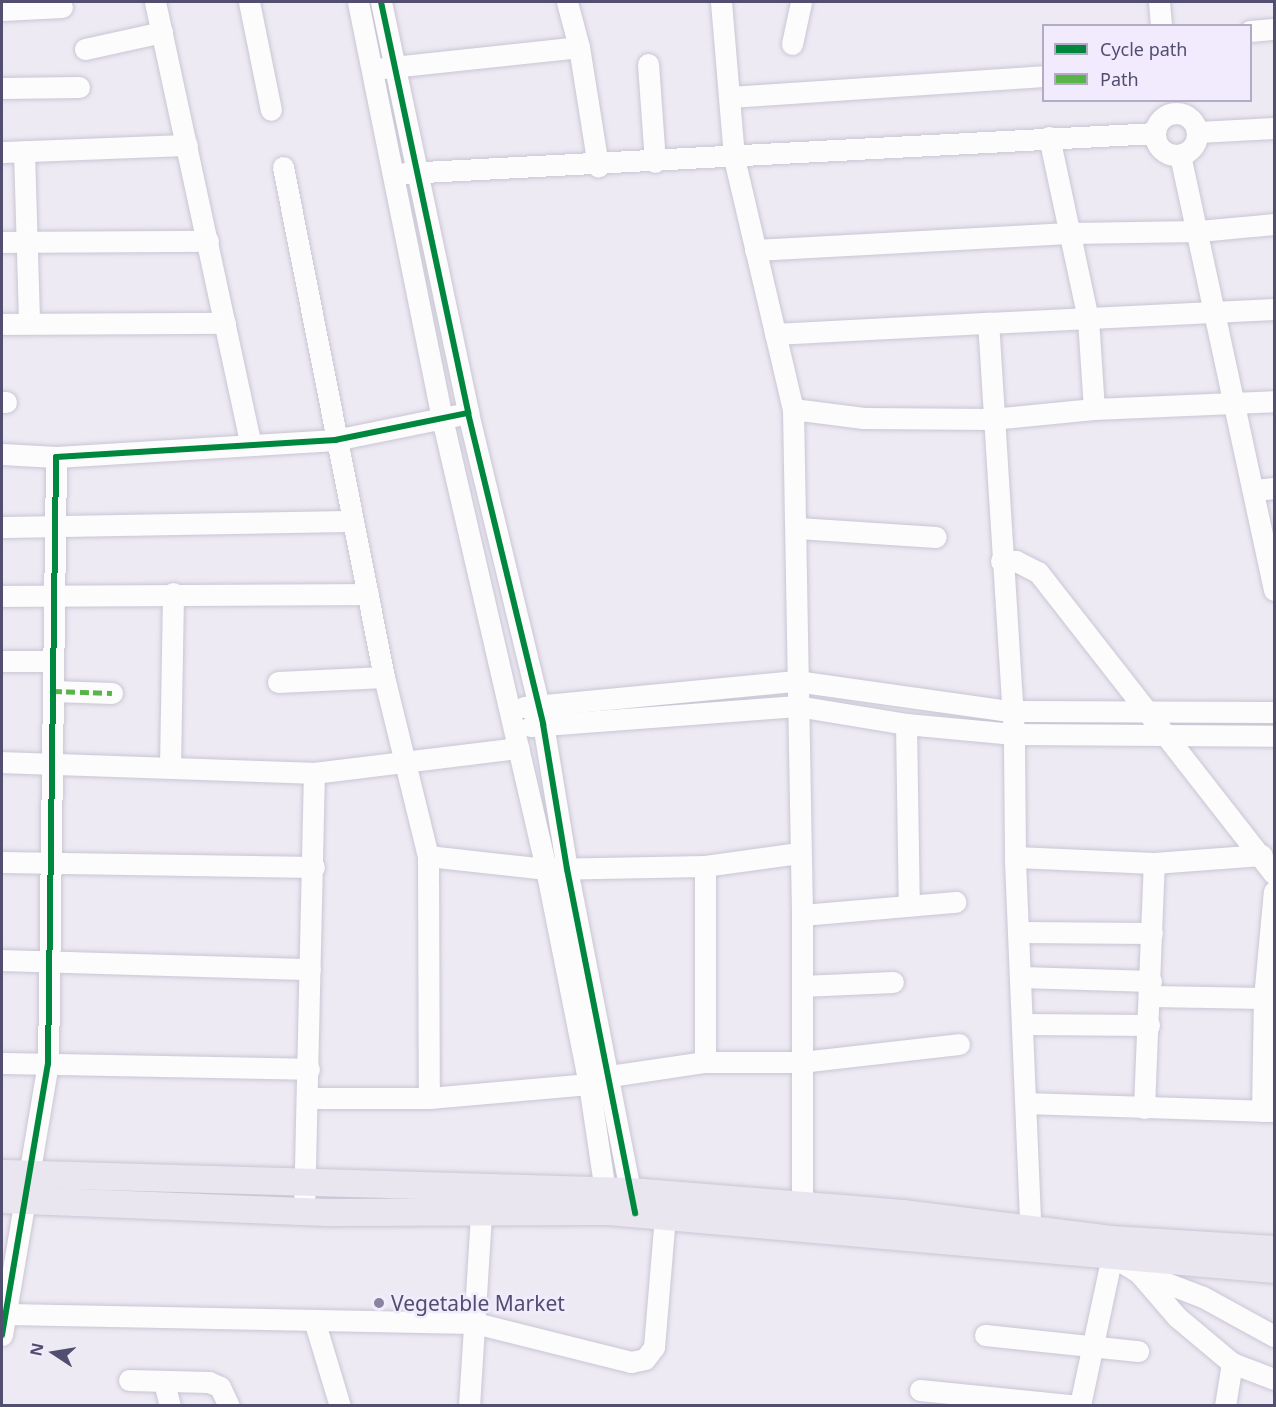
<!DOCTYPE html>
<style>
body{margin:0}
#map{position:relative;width:1276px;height:1407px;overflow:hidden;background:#eeeaf4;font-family:"Noto Sans",sans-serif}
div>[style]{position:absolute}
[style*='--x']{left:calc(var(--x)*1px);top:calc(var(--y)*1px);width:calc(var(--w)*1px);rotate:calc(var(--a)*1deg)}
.roads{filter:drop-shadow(0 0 2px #c9c6d4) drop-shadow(0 0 2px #c9c6d4)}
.minor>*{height:21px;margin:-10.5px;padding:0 10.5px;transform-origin:10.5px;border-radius:10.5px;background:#fcfcfd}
.minor>.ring{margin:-10.5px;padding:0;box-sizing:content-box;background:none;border:21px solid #fcfcfd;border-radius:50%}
.major>*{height:27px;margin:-13.5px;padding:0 13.5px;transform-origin:13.5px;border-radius:13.5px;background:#eae6f0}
.quiet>*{height:4.5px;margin-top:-2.25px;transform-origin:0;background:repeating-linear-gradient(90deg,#58b449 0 9px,transparent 0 13.5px)}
.cycleway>*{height:6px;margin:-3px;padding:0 3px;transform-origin:3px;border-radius:3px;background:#00873e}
.dots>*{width:16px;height:16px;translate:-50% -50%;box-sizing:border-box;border:3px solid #f1ebfd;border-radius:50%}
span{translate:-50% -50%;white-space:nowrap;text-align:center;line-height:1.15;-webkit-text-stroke:5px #f1ebfd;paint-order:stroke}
.poi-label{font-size:21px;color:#514e6f}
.left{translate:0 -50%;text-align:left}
.frame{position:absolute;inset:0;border:3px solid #514e6f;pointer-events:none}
.legend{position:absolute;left:1042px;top:24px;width:210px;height:78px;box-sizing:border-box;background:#f1ebfd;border:2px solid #b1acc4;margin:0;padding:8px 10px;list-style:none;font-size:18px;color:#514e6f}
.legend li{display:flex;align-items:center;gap:12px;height:30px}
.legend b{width:30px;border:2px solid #b1acc4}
.north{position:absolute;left:24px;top:1323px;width:60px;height:60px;-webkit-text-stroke:4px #f1ebfd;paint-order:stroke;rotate:282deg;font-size:16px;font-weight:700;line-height:24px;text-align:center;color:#514e6f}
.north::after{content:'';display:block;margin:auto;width:21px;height:27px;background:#514e6f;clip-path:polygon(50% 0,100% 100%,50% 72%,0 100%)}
</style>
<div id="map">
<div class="roads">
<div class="minor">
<i style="--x:155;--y:2;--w:453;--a:77.8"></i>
<i style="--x:249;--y:2;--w:110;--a:78.5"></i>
<i style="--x:358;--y:2;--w:424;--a:78.6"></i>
<i style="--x:442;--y:418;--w:463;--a:77"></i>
<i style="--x:546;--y:869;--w:219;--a:78.7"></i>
<i style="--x:589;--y:1084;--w:121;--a:81.5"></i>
<i style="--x:381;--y:2;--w:420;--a:78"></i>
<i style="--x:468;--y:413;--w:320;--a:76.4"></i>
<i style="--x:543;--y:724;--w:147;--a:80.6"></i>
<i style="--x:567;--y:869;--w:341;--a:78.9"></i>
<i style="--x:567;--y:2;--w:47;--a:75.1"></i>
<i style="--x:579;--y:47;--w:121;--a:80.9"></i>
<i style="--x:721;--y:2;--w:157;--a:85.2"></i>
<i style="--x:734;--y:158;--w:258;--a:76.8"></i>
<i style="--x:793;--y:409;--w:506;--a:88.98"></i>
<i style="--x:802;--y:915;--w:304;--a:90"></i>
<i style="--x:1159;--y:2;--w:24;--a:85"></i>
<i style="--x:2;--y:10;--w:60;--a:-2.9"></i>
<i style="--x:1250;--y:31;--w:24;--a:-5"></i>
<i style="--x:792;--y:44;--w:43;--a:-77.9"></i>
<i style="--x:85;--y:49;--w:79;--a:-12.4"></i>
<i style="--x:648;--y:64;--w:98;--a:85.9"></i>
<i style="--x:383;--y:68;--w:197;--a:-6.1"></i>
<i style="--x:2;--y:88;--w:77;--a:-0.7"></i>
<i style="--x:729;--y:97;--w:316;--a:-3.8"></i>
<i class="ring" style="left:1155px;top:113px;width:21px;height:21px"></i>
<i style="--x:1198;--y:132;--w:76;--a:-3"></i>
<i style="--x:1049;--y:137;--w:186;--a:77.9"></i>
<i style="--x:1088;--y:319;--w:90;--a:86.2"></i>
<i style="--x:24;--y:151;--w:171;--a:88.3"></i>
<i style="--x:2;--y:152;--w:185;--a:-2.2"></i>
<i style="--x:1180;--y:155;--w:445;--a:77.8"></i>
<i style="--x:283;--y:167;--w:520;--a:78.8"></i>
<i style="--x:384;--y:677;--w:184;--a:76.2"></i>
<i style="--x:428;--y:856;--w:242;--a:89.8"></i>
<i style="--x:405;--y:173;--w:751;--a:-3.05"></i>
<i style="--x:2;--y:242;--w:206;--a:-0.3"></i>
<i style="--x:755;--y:250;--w:314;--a:-3.1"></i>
<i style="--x:1069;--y:233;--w:130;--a:-0.9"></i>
<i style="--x:1199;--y:231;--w:75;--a:-5.3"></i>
<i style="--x:2;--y:324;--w:223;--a:-0.3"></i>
<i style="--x:775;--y:334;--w:213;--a:-3"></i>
<i style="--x:2;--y:402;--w:4;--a:0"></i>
<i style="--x:793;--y:409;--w:71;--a:7.3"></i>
<i style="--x:863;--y:418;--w:129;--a:0.4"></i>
<i style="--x:992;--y:419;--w:102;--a:-5.6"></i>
<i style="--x:1094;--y:409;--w:180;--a:-2.5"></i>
<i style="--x:2;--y:454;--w:54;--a:3.2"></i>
<i style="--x:1255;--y:490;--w:19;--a:-6"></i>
<i style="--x:2;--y:527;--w:349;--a:-1"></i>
<i style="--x:798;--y:528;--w:138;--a:3.7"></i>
<i style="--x:1001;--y:561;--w:15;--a:0"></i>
<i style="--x:1016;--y:561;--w:25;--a:27"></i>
<i style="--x:1038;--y:572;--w:383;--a:52"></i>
<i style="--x:2;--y:596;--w:366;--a:-0.3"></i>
<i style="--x:2;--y:661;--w:51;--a:0"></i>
<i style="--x:278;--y:682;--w:106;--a:-2.7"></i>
<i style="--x:53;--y:691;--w:59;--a:1.9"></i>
<i style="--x:524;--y:707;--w:273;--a:-5.5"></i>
<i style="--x:796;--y:681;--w:216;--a:8"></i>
<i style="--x:1010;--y:711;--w:264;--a:0.2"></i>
<i style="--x:906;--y:724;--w:181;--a:89.1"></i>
<i style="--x:531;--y:726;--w:267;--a:-4.3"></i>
<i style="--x:797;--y:706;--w:110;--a:9.4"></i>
<i style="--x:906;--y:724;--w:108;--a:5.3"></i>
<i style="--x:1014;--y:734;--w:260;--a:0.4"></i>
<i style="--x:2;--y:762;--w:312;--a:2"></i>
<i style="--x:170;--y:767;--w:174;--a:-89"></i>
<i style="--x:428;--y:856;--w:119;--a:6.3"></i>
<i style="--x:546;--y:869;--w:159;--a:-1.1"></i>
<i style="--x:705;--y:866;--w:196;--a:90"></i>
<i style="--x:1015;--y:857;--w:139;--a:2.5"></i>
<i style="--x:1154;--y:863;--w:108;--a:-4.2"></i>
<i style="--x:2;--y:862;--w:312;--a:0.9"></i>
<i style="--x:705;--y:866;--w:95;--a:-7.9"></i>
<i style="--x:802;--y:915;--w:154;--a:-4.9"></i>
<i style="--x:1019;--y:932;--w:133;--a:0.4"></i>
<i style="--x:2;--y:960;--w:308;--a:1.7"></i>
<i style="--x:1021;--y:977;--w:130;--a:1.8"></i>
<i style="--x:802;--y:986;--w:91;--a:-2.5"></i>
<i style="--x:1151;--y:996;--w:113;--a:1"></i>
<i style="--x:1023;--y:1024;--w:126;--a:0.5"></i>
<i style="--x:2;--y:1063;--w:307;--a:1.1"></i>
<i style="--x:309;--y:1098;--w:120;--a:0"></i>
<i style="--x:429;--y:1098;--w:161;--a:-5"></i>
<i style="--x:589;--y:1084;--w:22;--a:-21"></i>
<i style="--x:610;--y:1076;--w:96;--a:-8.4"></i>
<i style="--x:705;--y:1062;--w:97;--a:0"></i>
<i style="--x:802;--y:1062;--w:158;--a:-6.5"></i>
<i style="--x:1028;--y:1103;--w:246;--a:1.9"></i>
<i style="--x:1144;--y:1108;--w:245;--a:-87.7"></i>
<i style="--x:1262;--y:1111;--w:113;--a:-89"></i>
<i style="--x:1264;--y:998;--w:107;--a:-84.7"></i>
<i style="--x:304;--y:1211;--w:438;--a:-88.7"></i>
<i style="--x:314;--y:773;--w:206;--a:-7"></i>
<i style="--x:1031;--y:1243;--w:386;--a:-92.4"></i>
<i style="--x:1015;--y:857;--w:123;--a:-90.5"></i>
<i style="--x:1014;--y:734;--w:412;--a:-93.6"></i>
<i style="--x:988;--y:323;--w:286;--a:-2.8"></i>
<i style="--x:1140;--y:1273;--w:67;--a:20.9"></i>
<i style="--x:1203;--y:1297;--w:81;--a:28.8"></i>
<i style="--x:5;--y:1314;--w:470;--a:1.1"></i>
<i style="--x:475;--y:1323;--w:161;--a:14"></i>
<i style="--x:631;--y:1362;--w:14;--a:-12"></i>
<i style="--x:645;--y:1359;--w:15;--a:-53"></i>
<i style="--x:654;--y:1347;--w:131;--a:-85.2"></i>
<i style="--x:314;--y:1320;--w:90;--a:73.2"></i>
<i style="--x:2;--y:1335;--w:275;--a:-80.4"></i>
<i style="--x:48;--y:1064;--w:607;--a:-89.24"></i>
<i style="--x:56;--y:457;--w:280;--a:-3.5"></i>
<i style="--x:335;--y:440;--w:136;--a:-11.5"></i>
<i style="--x:985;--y:1335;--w:154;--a:6"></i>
<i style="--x:129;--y:1380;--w:80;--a:1.4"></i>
<i style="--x:209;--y:1382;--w:12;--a:24"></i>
<i style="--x:220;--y:1387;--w:21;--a:65"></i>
<i style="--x:164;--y:1382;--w:25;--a:76"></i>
<i style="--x:920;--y:1390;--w:162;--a:5.7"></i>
<i style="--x:1080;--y:1405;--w:152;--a:-77.9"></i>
<i style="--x:1112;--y:1256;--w:32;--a:32"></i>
<i style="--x:1139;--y:1273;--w:58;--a:49.2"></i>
<i style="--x:1177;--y:1317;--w:72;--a:39.9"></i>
<i style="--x:1232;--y:1363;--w:45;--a:20.9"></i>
<i style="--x:469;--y:1406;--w:193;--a:-86.4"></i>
<i style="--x:1225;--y:1406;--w:44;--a:-80.8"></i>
</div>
<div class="major">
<i style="--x:2;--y:1173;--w:628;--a:1.64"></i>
<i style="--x:630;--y:1191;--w:273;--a:4.6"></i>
<i style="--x:902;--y:1213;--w:210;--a:7.1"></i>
<i style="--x:1110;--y:1239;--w:164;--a:3.5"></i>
<i style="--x:2;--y:1199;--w:330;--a:2.3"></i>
<i style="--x:332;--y:1212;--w:276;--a:-0.2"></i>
<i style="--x:608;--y:1211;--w:669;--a:4.98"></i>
</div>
</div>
<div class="quiet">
<i style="--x:53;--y:691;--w:59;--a:1.9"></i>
</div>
<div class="cycleway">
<i style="--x:381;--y:2;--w:420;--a:78"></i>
<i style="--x:468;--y:413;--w:320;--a:76.4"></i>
<i style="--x:543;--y:724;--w:147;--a:80.6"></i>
<i style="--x:567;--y:869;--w:351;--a:78.8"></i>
<i style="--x:2;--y:1335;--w:275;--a:-80.4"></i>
<i style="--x:48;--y:1064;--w:607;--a:-89.24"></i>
<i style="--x:56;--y:457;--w:280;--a:-3.5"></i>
<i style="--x:335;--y:440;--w:136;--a:-11.5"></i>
</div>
<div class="dots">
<i style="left:379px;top:1303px;background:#88859e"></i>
</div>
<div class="poi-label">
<span class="left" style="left:391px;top:1303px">Vegetable Market</span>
</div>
<div class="frame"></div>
<ul class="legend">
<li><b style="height:8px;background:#00873e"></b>Cycle path</li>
<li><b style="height:8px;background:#58b449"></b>Path</li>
</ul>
<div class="north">N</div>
</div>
